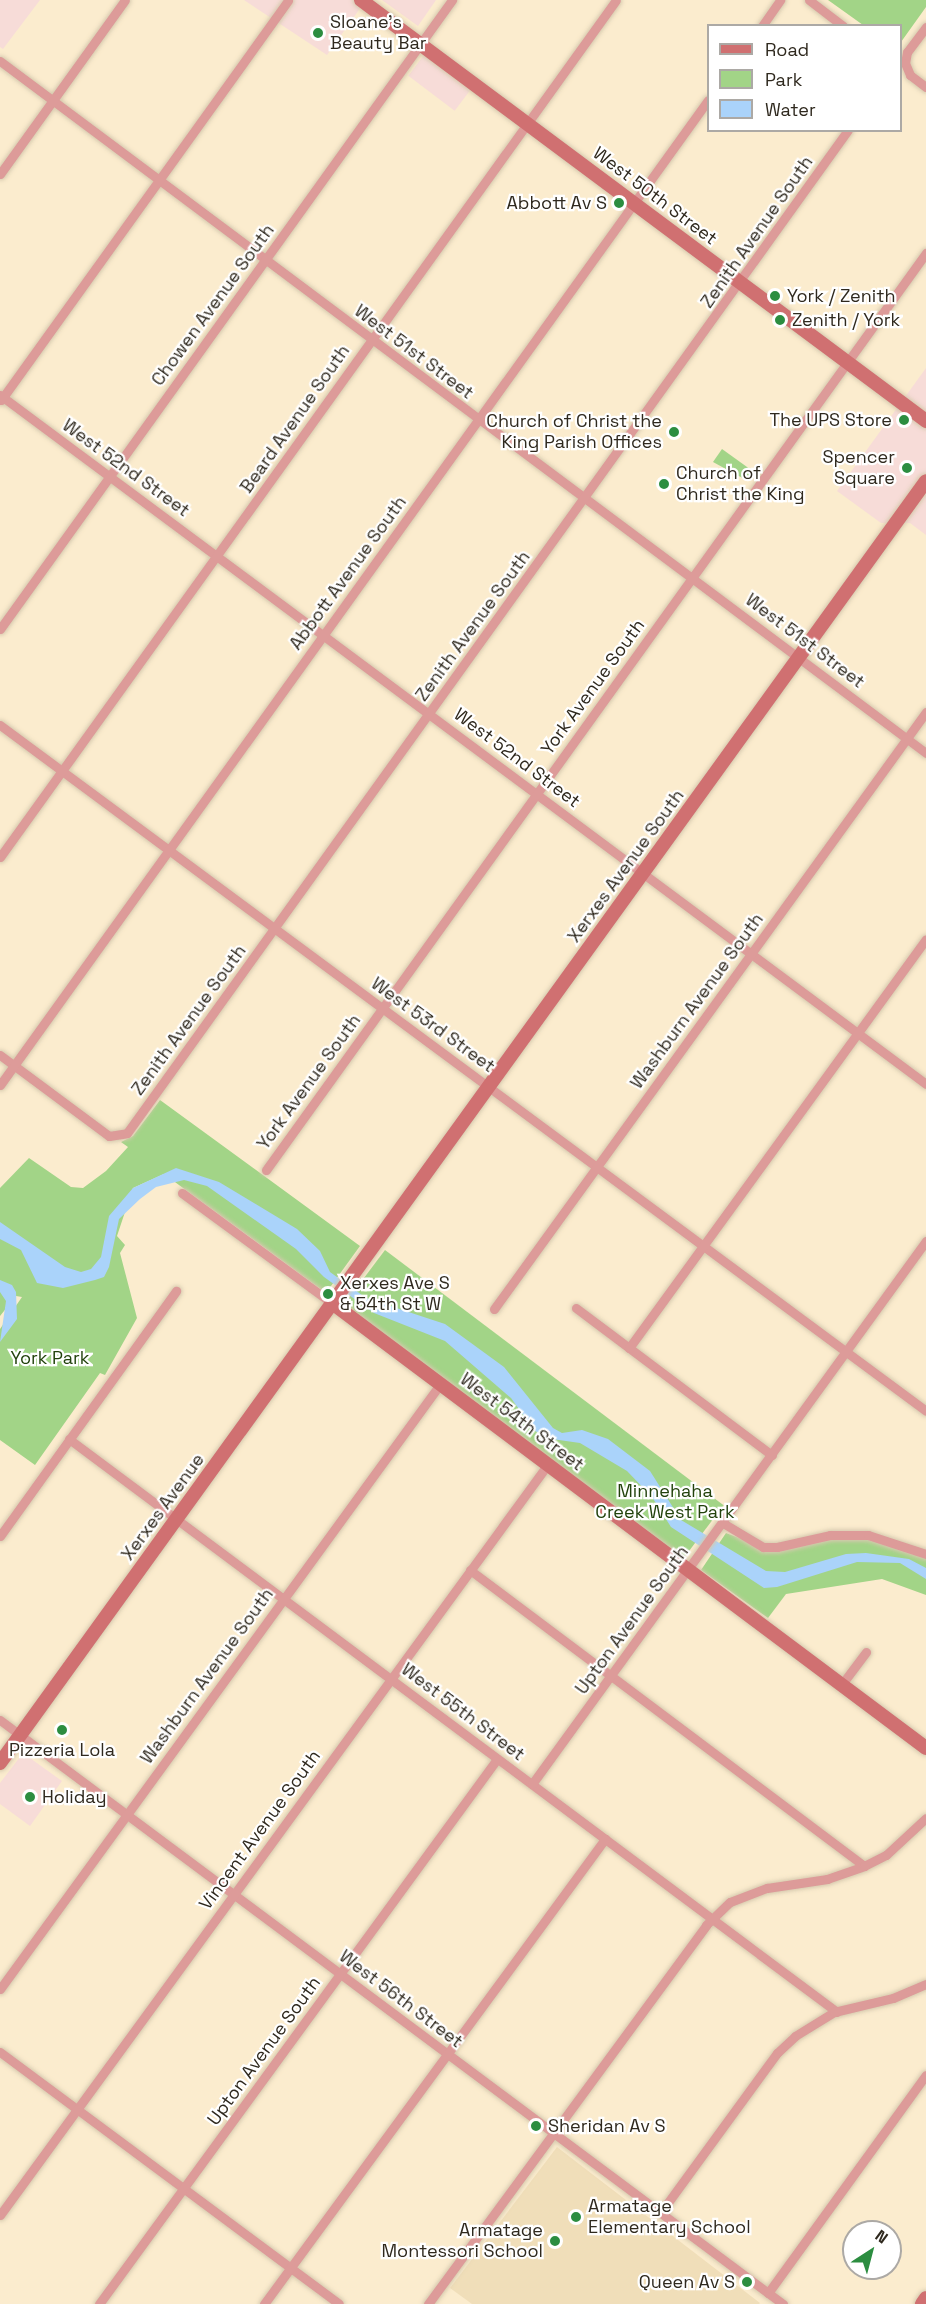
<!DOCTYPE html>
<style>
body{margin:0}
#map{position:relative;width:926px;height:2304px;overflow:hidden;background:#fbecce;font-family:"Space Grotesk",sans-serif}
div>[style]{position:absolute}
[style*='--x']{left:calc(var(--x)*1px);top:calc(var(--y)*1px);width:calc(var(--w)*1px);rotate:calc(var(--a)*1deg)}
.commercial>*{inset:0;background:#f7dcd8;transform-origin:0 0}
.built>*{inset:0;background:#f0deb9}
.green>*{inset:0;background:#a2d487;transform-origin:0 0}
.water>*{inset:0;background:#aad3fa}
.roads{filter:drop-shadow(0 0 2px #d6c9ae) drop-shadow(0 0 2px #d6c9ae)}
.street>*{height:9px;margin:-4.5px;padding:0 4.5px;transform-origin:4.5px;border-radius:4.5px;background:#dd9b99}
.secondary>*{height:14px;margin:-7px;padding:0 7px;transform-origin:7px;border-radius:7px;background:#d07071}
.dots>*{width:16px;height:16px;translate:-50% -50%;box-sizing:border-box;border:3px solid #fff;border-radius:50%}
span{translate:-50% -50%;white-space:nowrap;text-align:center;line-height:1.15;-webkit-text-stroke:4.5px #fff;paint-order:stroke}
.poi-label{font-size:18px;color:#2f291e}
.left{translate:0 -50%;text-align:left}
.right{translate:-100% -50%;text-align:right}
.street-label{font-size:18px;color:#2f291e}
.park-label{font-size:18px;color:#22420c}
.legend{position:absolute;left:707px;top:24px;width:195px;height:108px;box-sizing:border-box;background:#fff;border:2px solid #aca9a5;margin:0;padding:8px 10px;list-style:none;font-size:18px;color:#2f291e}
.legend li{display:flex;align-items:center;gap:12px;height:30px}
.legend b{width:30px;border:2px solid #aca9a5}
.north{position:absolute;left:842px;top:2220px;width:60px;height:60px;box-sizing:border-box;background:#fff;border:2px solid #aca9a5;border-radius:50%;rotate:36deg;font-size:16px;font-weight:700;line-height:24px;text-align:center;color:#2f291e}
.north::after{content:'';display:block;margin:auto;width:21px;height:27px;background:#2c8d40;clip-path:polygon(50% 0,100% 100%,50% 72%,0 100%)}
</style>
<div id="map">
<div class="commercial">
<i style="clip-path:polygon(0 0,40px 0,3px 49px,0 47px)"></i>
<i style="clip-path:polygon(244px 0,366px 0,327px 55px)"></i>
<i style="clip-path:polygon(382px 0,436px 0,418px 26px)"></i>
<i style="left:424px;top:55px;width:58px;height:26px;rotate:37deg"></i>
<i style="clip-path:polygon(926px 368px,926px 535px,910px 523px,881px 523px,837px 491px)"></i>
<i style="clip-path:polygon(23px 1753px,62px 1781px,30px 1826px,0 1804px,0 1783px)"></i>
</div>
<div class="built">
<i style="clip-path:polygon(557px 2147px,760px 2303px,759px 2304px,472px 2304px,450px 2288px)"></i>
</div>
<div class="green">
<i style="clip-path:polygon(828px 0,926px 0,926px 7px,901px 42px,900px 26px,863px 25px)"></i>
<i style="clip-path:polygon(722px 449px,754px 472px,748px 481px,713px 462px)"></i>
<i style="clip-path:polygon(160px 1100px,360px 1246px,326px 1293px,164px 1174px,133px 1188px,117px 1236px,125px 1245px,120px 1253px,137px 1318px,105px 1375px,100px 1373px,35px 1465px,0 1440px,0 1329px,22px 1297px,16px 1296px,0 1316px,0 1188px,29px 1158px,71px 1187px,83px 1188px,106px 1171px,128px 1147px,121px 1142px,133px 1136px)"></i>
<i style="left:385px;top:1250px;width:424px;height:70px;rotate:37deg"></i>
<i style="clip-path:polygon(726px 1533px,763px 1547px,849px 1534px,926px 1554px,926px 1595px,882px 1579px,786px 1594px,768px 1618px,701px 1570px)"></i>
</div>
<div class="water">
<i style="clip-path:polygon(176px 1168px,219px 1182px,297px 1229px,320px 1251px,330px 1272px,366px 1298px,445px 1324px,504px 1367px,553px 1428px,562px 1433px,582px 1430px,608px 1439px,650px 1471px,681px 1520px,766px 1571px,785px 1572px,846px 1554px,866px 1553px,909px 1559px,926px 1568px,926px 1579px,900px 1563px,857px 1562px,777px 1587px,764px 1588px,671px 1527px,652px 1497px,627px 1471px,580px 1443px,545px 1438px,534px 1430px,511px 1398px,445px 1341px,374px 1313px,324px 1277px,296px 1249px,207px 1186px,184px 1180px,156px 1187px,140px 1199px,119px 1219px,109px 1267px,104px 1277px,95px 1280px,63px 1288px,37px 1283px,21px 1250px,0 1239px,0 1222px,65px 1267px,81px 1272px,91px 1269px,101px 1257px,109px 1216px,133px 1188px)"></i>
<i style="clip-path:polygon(0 1280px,12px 1285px,16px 1292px,17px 1319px,0 1342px,6px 1301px,0 1292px)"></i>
</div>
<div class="roads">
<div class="street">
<i style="--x:809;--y:0;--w:43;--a:37.4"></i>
<i style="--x:762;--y:26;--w:32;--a:-55"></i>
<i style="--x:926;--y:27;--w:31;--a:127"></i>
<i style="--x:907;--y:52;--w:11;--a:100"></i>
<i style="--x:905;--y:63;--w:13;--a:67"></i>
<i style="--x:910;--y:75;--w:20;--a:37"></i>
<i style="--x:0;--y:61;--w:1156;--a:36.77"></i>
<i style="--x:0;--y:174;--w:214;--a:-54.3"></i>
<i style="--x:0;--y:395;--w:1154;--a:36.65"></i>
<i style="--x:1;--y:400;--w:492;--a:-54.3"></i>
<i style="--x:0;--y:629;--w:775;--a:-54.3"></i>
<i style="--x:0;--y:725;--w:1152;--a:36.53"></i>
<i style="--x:0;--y:857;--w:1055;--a:-54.29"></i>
<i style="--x:0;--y:1055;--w:136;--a:36.6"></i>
<i style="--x:109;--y:1136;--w:18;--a:-9"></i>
<i style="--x:127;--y:1133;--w:1235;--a:-54.29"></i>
<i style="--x:0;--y:1085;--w:1213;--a:-54.29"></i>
<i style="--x:266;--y:1170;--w:1130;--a:-54.26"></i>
<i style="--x:182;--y:1193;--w:186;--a:36.3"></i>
<i style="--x:576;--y:1308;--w:245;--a:36.9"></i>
<i style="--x:494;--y:1309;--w:737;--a:-54.11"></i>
<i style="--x:629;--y:1348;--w:505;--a:-54.01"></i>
<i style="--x:69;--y:1439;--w:958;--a:36.73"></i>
<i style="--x:723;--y:1523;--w:47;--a:31"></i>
<i style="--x:763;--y:1547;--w:14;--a:0"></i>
<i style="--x:777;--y:1547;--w:54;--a:-12.8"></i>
<i style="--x:830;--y:1535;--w:38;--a:0"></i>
<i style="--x:868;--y:1535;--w:61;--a:18.1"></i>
<i style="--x:0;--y:1536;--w:302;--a:-54.3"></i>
<i style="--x:470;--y:1570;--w:493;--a:36.9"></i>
<i style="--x:842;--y:1684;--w:40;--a:-53"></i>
<i style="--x:0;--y:1720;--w:977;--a:36.72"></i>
<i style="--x:532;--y:1784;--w:671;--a:-54.04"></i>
<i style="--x:0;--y:1989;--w:749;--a:-53.96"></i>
<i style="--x:0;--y:2052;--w:422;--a:36.6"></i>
<i style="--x:661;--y:2212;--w:197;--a:-53.9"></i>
<i style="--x:777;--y:2053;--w:25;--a:-43"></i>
<i style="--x:795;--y:2036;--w:46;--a:-31.6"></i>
<i style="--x:834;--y:2012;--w:61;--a:-13.3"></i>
<i style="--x:893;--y:1998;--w:36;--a:-23"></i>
<i style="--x:0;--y:2215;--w:930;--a:-53.88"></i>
<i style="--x:768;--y:2293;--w:269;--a:-54.1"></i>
<i style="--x:99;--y:2304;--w:675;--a:-53.86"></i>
<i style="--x:264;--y:2304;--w:577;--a:-53.75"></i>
<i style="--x:428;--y:2304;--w:470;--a:-53.7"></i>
<i style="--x:706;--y:1925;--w:33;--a:-44"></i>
<i style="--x:730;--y:1902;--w:40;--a:-21"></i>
<i style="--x:767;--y:1888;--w:61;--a:-8.5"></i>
<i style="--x:827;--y:1879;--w:39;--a:-19"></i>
<i style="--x:864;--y:1866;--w:25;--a:-27"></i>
<i style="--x:886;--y:1855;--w:54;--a:-42.8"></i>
</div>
<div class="secondary">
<i style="--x:361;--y:0;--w:705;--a:36.69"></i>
<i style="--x:332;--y:1303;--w:742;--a:36.84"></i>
<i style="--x:0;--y:1763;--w:1581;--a:-54.16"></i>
<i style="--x:922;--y:2304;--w:7;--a:-56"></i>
</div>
</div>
<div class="dots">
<i style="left:318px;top:33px;background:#2c8d40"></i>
<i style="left:619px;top:203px;background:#2c8d40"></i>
<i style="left:775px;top:296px;background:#2c8d40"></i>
<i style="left:780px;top:320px;background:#2c8d40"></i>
<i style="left:904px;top:420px;background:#2c8d40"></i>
<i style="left:674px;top:432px;background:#2c8d40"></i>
<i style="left:907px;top:468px;background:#2c8d40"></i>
<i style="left:664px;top:484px;background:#2c8d40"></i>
<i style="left:328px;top:1294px;background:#2c8d40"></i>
<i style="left:62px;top:1730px;background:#2c8d40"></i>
<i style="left:30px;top:1797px;background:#2c8d40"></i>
<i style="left:536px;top:2126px;background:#2c8d40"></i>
<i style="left:576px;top:2217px;background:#2c8d40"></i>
<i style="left:555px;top:2241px;background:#2c8d40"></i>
<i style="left:747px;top:2282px;background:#2c8d40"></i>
</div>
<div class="poi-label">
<span class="left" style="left:330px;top:33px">Sloane's<br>Beauty Bar</span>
<span class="right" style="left:607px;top:203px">Abbott Av S</span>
<span class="left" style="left:787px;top:296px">York / Zenith</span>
<span class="left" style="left:792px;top:320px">Zenith / York</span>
<span class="right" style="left:892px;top:420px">The UPS Store</span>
<span class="right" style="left:662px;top:432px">Church of Christ the<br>King Parish Offices</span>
<span class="right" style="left:895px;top:468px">Spencer<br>Square</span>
<span class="left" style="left:676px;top:484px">Church of<br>Christ the King</span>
<span class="left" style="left:340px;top:1294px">Xerxes Ave S<br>&amp; 54th St W</span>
<span style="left:62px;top:1750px">Pizzeria Lola</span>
<span class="left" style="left:42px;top:1797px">Holiday</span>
<span class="left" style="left:548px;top:2126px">Sheridan Av S</span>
<span class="left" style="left:588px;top:2217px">Armatage<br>Elementary School</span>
<span class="right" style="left:543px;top:2241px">Armatage<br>Montessori School</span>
<span class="right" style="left:735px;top:2282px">Queen Av S</span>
</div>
<div class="street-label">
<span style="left:655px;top:196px;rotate:37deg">West 50th Street</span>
<span style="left:757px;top:232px;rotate:-55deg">Zenith Avenue South</span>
<span style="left:213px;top:305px;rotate:-54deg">Chowen Avenue South</span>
<span style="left:414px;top:352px;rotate:37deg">West 51st Street</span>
<span style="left:295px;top:419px;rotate:-55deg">Beard Avenue South</span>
<span style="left:126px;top:468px;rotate:36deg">West 52nd Street</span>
<span style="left:348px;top:573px;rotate:-54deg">Abbott Avenue South</span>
<span style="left:473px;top:626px;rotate:-54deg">Zenith Avenue South</span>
<span style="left:805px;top:641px;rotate:37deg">West 51st Street</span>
<span style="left:593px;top:687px;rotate:-54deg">York Avenue South</span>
<span style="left:517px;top:758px;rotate:37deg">West 52nd Street</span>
<span style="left:626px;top:866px;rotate:-54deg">Xerxes Avenue South</span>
<span style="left:697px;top:1001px;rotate:-54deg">Washburn Avenue South</span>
<span style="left:189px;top:1020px;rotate:-54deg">Zenith Avenue South</span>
<span style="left:433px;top:1025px;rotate:36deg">West 53rd Street</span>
<span style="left:309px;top:1082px;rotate:-54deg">York Avenue South</span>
<span style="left:522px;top:1422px;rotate:37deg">West 54th Street</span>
<span style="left:163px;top:1507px;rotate:-54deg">Xerxes Avenue</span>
<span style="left:632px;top:1620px;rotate:-54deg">Upton Avenue South</span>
<span style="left:207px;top:1676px;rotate:-54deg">Washburn Avenue South</span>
<span style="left:463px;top:1712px;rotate:37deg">West 55th Street</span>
<span style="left:260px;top:1830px;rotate:-54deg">Vincent Avenue South</span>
<span style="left:401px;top:1999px;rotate:37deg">West 56th Street</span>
<span style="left:264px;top:2051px;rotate:-54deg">Upton Avenue South</span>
</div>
<div class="park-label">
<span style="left:50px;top:1358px">York Park</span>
<span style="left:665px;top:1502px">Minnehaha<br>Creek West Park</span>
</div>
<ul class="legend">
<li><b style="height:8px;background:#d07071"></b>Road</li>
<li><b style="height:16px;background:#a2d487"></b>Park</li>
<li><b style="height:16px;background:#aad3fa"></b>Water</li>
</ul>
<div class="north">N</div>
</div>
